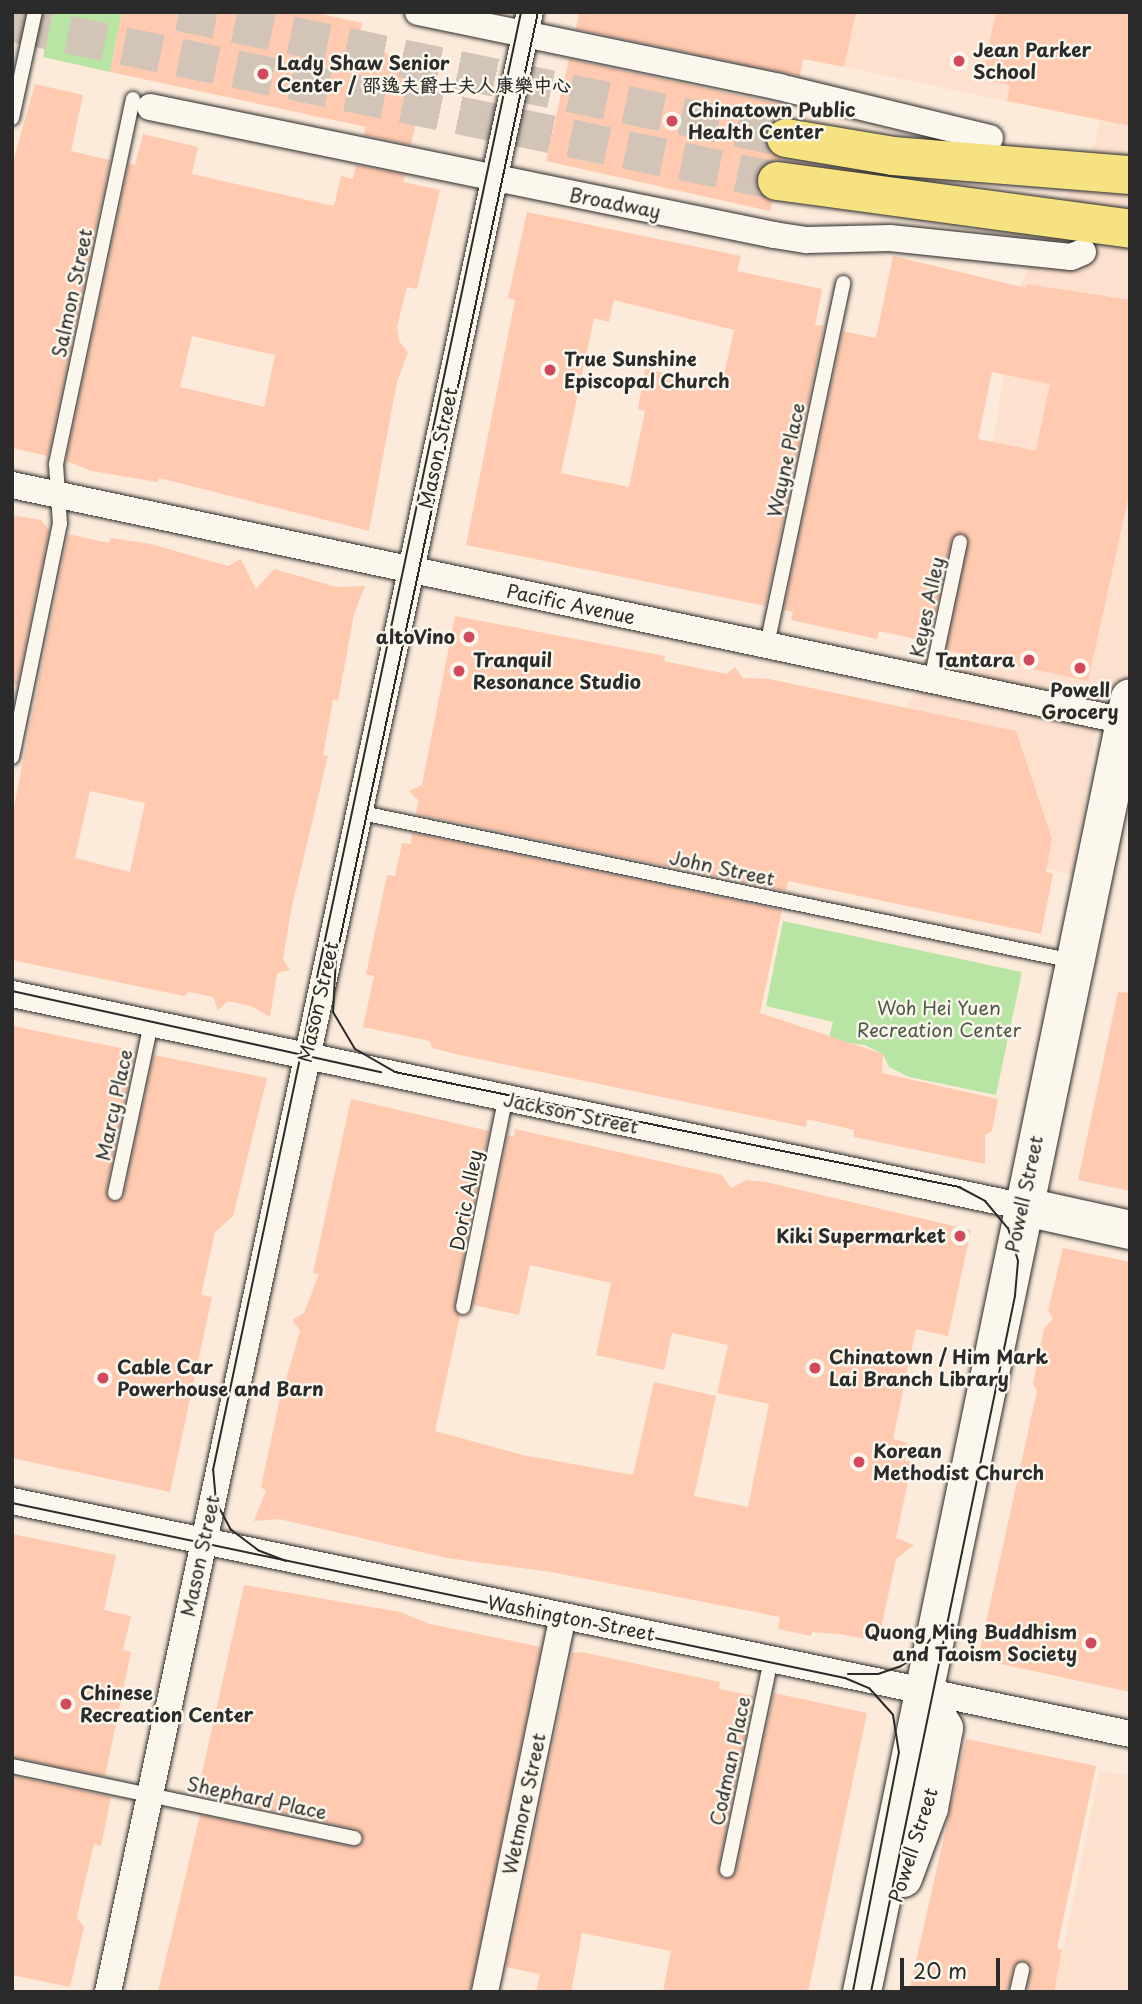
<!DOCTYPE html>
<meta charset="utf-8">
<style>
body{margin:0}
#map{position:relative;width:1142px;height:2004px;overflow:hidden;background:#fceada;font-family:"Playpen Sans","LXGW WenKai TC",sans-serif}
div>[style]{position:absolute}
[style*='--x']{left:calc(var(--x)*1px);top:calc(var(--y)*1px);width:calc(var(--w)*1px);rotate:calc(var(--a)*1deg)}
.built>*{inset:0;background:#fde0cd}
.green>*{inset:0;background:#b8e5a3}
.building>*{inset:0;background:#ffcab0}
.primary-tunnel>*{height:38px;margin-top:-19px;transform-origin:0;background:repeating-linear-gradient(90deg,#d2c4b7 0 38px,transparent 0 57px)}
.roads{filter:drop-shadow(0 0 2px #2b2b2b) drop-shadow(0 0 2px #2b2b2b)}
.lane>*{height:14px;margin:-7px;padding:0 7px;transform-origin:7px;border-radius:7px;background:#fbf7ec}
.street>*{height:26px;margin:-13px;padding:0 13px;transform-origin:13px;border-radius:13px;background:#fbf7ec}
.secondary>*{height:38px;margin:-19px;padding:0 19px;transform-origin:19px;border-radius:19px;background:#fbf7ec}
.primary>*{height:38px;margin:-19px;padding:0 19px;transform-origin:19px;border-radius:19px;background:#f6e281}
.tram>*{height:2px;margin:-1px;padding:0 1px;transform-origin:1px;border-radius:1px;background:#2b2b2b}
.dots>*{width:19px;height:19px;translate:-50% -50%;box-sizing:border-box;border:4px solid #fbf7ec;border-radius:50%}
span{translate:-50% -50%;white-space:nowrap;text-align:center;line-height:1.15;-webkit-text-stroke:5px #fbf7ec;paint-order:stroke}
.poi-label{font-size:19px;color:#2b2b2b;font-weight:700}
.left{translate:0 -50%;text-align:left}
.right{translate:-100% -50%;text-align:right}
.street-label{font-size:19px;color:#2b2b2b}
.park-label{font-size:19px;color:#4e5a49}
.frame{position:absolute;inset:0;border:14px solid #2b2b2b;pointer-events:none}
.scale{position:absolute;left:900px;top:1958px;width:100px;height:32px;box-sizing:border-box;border:4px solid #2b2b2b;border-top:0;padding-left:9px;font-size:21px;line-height:24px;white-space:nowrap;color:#2b2b2b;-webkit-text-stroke:5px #fbf7ec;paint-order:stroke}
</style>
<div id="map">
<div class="built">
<i style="clip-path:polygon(792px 12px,1114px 12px,1130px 50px,1130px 698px,1102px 692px,1073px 875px,997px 858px,883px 802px,907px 704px,937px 664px,995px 431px,1017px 291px,1097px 138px,1106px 56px,1092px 119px,783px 54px)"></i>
<i style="clip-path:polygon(1100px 1770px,1130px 1776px,1130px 1992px,1035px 1992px,1057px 1977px)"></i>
</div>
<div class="green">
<i style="clip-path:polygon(52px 12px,122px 12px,110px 72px,43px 57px)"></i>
<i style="clip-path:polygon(783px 921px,1022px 972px,996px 1095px,909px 1077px,889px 1067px,883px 1054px,865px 1045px,828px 1041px,833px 1022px,766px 1006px)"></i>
</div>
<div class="building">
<i style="clip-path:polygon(122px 12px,313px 12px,362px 23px,361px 30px,379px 34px,378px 44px,409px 76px,411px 97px,421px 99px,411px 145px,364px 135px,366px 127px,110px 72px)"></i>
<i style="clip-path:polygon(579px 12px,856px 12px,844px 67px,803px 59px,800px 76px,576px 29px)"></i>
<i style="clip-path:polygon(996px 12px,1130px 12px,1130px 126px,1007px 101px,1010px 85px,982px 79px)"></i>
<i style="clip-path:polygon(569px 59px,793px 107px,791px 117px,778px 118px,765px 134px,766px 146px,782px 159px,768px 161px,756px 177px,757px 190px,772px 202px,770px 211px,546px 161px)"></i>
<i style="clip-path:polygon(35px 84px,83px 95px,71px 151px,110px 160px,48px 456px,12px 448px,12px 166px)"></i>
<i style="clip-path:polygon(evenodd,143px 134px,198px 147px,192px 174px,334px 206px,341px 176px,353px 179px,356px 165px,405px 175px,403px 182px,440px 190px,417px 289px,407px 287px,397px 327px,399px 341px,408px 352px,397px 382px,369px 531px,159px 478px,158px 482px,92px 471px,66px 461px,129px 164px,135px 165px,143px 134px,192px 336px,275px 355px,264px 407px,180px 387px,192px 336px)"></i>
<i style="clip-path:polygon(evenodd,527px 212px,741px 256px,737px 271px,822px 289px,815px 325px,824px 326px,765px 606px,466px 545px,515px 300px,508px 298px,527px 212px,614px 300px,734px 330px,722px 384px,645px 369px,638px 409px,645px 411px,629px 487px,561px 473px,594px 318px,609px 322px,614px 300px)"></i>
<i style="clip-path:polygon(evenodd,893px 256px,1026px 288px,1027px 284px,1130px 300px,1130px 490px,1088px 681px,947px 650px,969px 544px,963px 533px,951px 540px,929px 642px,879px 631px,877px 639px,791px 620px,793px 612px,784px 610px,843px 331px,876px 338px,893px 256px,992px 372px,1050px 384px,1036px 451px,978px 439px,992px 372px)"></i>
<i style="clip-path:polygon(12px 515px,41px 520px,49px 530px,17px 685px,12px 683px)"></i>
<i style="clip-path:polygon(evenodd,68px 534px,109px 543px,111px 538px,151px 544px,228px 566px,241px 559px,256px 589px,274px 569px,337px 587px,365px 586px,354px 614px,338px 701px,333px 700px,323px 755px,328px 756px,292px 906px,283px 959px,290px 970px,277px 973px,270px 1017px,251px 1006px,228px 1001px,218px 1010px,213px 997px,189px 992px,184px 996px,12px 960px,12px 817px,68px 534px,90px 791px,145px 803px,130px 872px,75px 858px,90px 791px)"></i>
<i style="clip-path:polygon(455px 616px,665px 656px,664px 661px,727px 674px,735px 667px,743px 678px,769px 679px,1016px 731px,1052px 839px,1046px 872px,1053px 874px,1041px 934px,788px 881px,786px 891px,416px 814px,418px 800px,409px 791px,422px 785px)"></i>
<i style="clip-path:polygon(412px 833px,782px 910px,760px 1013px,883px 1054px,882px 1073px,998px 1099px,992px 1131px,985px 1135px,985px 1164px,854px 1137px,854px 1130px,807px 1119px,806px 1127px,460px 1055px,432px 1048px,430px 1041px,363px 1027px,374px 976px,366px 974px,387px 875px,395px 876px,402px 843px,411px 844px)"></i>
<i style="clip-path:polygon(1118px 992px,1130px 993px,1130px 1191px,1078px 1180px)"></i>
<i style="clip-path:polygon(12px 1026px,135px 1051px,106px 1191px,114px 1202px,124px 1195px,154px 1055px,267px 1078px,233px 1216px,215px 1232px,201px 1295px,212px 1297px,170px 1492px,12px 1458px)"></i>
<i style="clip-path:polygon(351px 1099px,489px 1131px,454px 1305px,460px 1316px,435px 1431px,523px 1455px,633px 1475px,654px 1382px,716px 1396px,694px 1496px,748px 1507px,769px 1404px,717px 1393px,728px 1345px,672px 1333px,664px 1370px,596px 1355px,611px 1283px,530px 1265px,519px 1315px,473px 1305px,508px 1135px,514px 1137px,515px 1129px,722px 1175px,731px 1188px,747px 1180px,766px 1182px,971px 1230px,948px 1336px,916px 1329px,893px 1439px,908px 1443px,905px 1461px,912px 1462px,896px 1538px,914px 1545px,896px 1559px,880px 1633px,872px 1640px,839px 1634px,812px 1632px,811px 1636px,778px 1629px,780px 1617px,551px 1572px,447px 1558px,279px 1519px,254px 1521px,266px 1491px,261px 1487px,279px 1403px,300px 1331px,292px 1320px,304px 1313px,319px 1274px,313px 1273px)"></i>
<i style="clip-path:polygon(1063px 1248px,1130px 1262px,1130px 1692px,978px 1659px,1037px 1391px,1033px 1384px,1044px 1328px,1053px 1319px,1048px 1310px)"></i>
<i style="clip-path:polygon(12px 1534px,116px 1555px,104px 1610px,131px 1616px,123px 1650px,131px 1652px,105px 1776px,12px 1757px)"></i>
<i style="clip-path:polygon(244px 1585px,400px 1612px,430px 1624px,541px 1647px,470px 1992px,158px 1992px,200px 1815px,353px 1847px,364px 1841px,357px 1829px,202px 1796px,198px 1791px)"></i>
<i style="clip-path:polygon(582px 1652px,720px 1682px,719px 1689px,753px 1696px,718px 1868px,724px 1879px,736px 1872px,774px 1693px,867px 1713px,808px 1992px,663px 1992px,671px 1951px,582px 1933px,571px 1992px,536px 1992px,540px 1974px,506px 1967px,572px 1653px)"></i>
<i style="clip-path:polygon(966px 1739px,1096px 1766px,1057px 1948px,1062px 1950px,1054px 1992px,1027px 1992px,1031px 1968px,1023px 1961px,1013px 1967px,1008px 1992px,909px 1992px)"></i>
<i style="clip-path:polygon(12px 1776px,111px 1797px,101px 1846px,94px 1844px,80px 1903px,77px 1918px,84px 1927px,70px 1987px,12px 1975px)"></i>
</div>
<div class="primary-tunnel">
<i style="--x:179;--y:12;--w:620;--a:11.73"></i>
<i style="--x:12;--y:23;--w:781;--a:11.67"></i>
</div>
<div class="roads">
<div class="lane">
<i style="--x:12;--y:118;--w:108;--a:-77.8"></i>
<i style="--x:767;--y:645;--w:370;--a:-78.1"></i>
<i style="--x:931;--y:680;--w:141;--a:-78.1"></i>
<i style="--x:12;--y:757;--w:238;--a:-78.4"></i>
<i style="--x:60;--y:524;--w:60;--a:-93.8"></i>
<i style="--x:56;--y:464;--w:373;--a:-78.1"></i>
<i style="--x:362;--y:813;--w:726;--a:11.76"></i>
<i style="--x:115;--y:1193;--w:173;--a:-78"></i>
<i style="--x:463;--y:1307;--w:211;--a:-78.5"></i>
<i style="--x:12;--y:1766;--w:350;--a:11.9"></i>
<i style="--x:727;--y:1870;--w:216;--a:-78.2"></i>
<i style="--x:1017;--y:1992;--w:23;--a:-77"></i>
</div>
<div class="street">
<i style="--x:418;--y:12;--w:369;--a:11.7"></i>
<i style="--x:779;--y:87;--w:217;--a:13.6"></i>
<i style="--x:150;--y:107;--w:637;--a:11.59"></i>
<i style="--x:774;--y:235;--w:33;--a:9"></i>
<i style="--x:807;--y:240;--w:83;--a:-1.4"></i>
<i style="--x:890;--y:238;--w:182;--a:6"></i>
<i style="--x:1071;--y:257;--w:13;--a:-23"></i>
<i style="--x:12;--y:485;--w:1143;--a:11.97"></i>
<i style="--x:12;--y:994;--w:1031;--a:11.87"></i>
<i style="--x:12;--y:1501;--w:1142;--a:11.77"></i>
<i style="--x:108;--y:1992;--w:2024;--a:-77.97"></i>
<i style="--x:485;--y:1992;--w:383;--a:-78.3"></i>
</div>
<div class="secondary">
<i style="--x:1021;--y:1206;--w:112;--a:12.4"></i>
<i style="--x:903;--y:1878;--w:75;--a:-69.6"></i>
<i style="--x:929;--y:1808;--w:81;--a:-79.4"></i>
<i style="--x:944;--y:1728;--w:44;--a:-121.2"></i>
<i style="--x:862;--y:1992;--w:1321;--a:-78.3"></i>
</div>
<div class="primary">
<i style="--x:786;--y:138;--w:109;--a:9.5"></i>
<i style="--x:893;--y:156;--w:238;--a:4.6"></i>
<i style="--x:777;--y:181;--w:356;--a:7.7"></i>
</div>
</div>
<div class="tram">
<i style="--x:538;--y:12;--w:967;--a:102.05"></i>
<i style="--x:336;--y:958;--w:54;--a:93.2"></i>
<i style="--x:333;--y:1012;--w:43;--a:59.3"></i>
<i style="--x:355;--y:1049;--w:46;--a:29.9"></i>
<i style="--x:395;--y:1072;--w:576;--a:11.52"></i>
<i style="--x:959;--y:1187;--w:30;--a:28"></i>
<i style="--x:985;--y:1201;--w:35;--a:50"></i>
<i style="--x:1008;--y:1228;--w:34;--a:73"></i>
<i style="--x:1018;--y:1261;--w:35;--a:95"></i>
<i style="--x:1015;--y:1296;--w:711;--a:101.69"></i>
<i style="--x:12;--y:991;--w:378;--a:12.4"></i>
<i style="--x:12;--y:1503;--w:851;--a:11.86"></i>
<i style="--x:845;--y:1678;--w:26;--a:23"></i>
<i style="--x:869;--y:1688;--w:36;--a:48"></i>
<i style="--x:893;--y:1715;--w:37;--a:81"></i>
<i style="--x:899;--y:1752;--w:244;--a:100.9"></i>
<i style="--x:286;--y:1561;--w:30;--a:-159"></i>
<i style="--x:258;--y:1550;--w:34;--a:-143"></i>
<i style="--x:231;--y:1530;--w:32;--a:-118"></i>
<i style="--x:216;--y:1502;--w:32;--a:-95"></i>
<i style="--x:213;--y:1470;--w:1490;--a:-78.07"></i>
<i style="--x:848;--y:1674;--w:30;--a:0"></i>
<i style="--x:878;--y:1674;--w:24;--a:-19"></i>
<i style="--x:901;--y:1666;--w:22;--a:-32"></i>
<i style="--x:920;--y:1654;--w:35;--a:-55"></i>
</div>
<div class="dots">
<i style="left:959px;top:61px;background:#d1495b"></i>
<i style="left:263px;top:74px;background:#d1495b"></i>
<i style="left:672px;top:121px;background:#d1495b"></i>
<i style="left:550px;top:370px;background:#d1495b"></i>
<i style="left:469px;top:637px;background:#d1495b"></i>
<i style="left:1029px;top:660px;background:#d1495b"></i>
<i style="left:1080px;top:668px;background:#d1495b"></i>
<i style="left:459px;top:671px;background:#d1495b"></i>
<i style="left:960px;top:1236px;background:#d1495b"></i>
<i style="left:815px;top:1368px;background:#d1495b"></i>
<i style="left:103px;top:1378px;background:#d1495b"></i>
<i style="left:859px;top:1462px;background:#d1495b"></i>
<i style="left:1091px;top:1643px;background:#d1495b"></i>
<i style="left:66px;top:1704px;background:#d1495b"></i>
</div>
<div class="poi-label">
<span class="left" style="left:973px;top:61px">Jean Parker<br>School</span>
<span class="left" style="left:277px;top:74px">Lady Shaw Senior<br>Center / 邵逸夫爵士夫人康樂中心</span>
<span class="left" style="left:688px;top:121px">Chinatown Public<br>Health Center</span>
<span class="left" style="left:564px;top:370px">True Sunshine<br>Episcopal Church</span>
<span class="right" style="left:455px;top:637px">altoVino</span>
<span class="left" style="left:473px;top:671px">Tranquil<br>Resonance Studio</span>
<span class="right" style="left:1015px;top:660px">Tantara</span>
<span style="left:1080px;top:701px">Powell<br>Grocery</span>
<span class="right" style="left:946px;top:1236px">Kiki Supermarket</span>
<span class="left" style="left:829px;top:1368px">Chinatown / Him Mark<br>Lai Branch Library</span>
<span class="left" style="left:117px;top:1378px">Cable Car<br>Powerhouse and Barn</span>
<span class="left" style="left:873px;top:1462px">Korean<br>Methodist Church</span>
<span class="right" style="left:1077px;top:1643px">Quong Ming Buddhism<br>and Taoism Society</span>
<span class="left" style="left:80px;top:1704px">Chinese<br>Recreation Center</span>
</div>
<div class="street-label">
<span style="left:615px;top:203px;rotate:11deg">Broadway</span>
<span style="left:72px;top:293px;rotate:-78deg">Salmon Street</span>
<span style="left:438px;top:448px;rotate:-78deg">Mason Street</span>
<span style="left:786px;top:460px;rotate:-78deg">Wayne Place</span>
<span style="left:571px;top:604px;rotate:12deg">Pacific Avenue</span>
<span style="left:927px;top:607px;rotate:-78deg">Keyes Alley</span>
<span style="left:722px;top:868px;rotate:12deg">John Street</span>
<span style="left:318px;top:1002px;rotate:-77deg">Mason Street</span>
<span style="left:114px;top:1105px;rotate:-78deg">Marcy Place</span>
<span style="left:571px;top:1113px;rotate:12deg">Jackson Street</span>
<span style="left:1024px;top:1194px;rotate:-78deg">Powell Street</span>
<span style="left:466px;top:1200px;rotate:-79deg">Doric Alley</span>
<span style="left:200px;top:1556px;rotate:-78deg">Mason Street</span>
<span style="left:571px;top:1618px;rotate:11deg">Washington Street</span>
<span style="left:730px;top:1761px;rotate:-78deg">Codman Place</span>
<span style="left:257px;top:1798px;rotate:12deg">Shephard Place</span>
<span style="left:524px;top:1804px;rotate:-78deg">Wetmore Street</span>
<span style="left:913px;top:1845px;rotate:-72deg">Powell Street</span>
</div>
<div class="park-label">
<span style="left:939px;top:1019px">Woh Hei Yuen<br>Recreation Center</span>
</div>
<div class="frame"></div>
<div class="scale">20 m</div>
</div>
